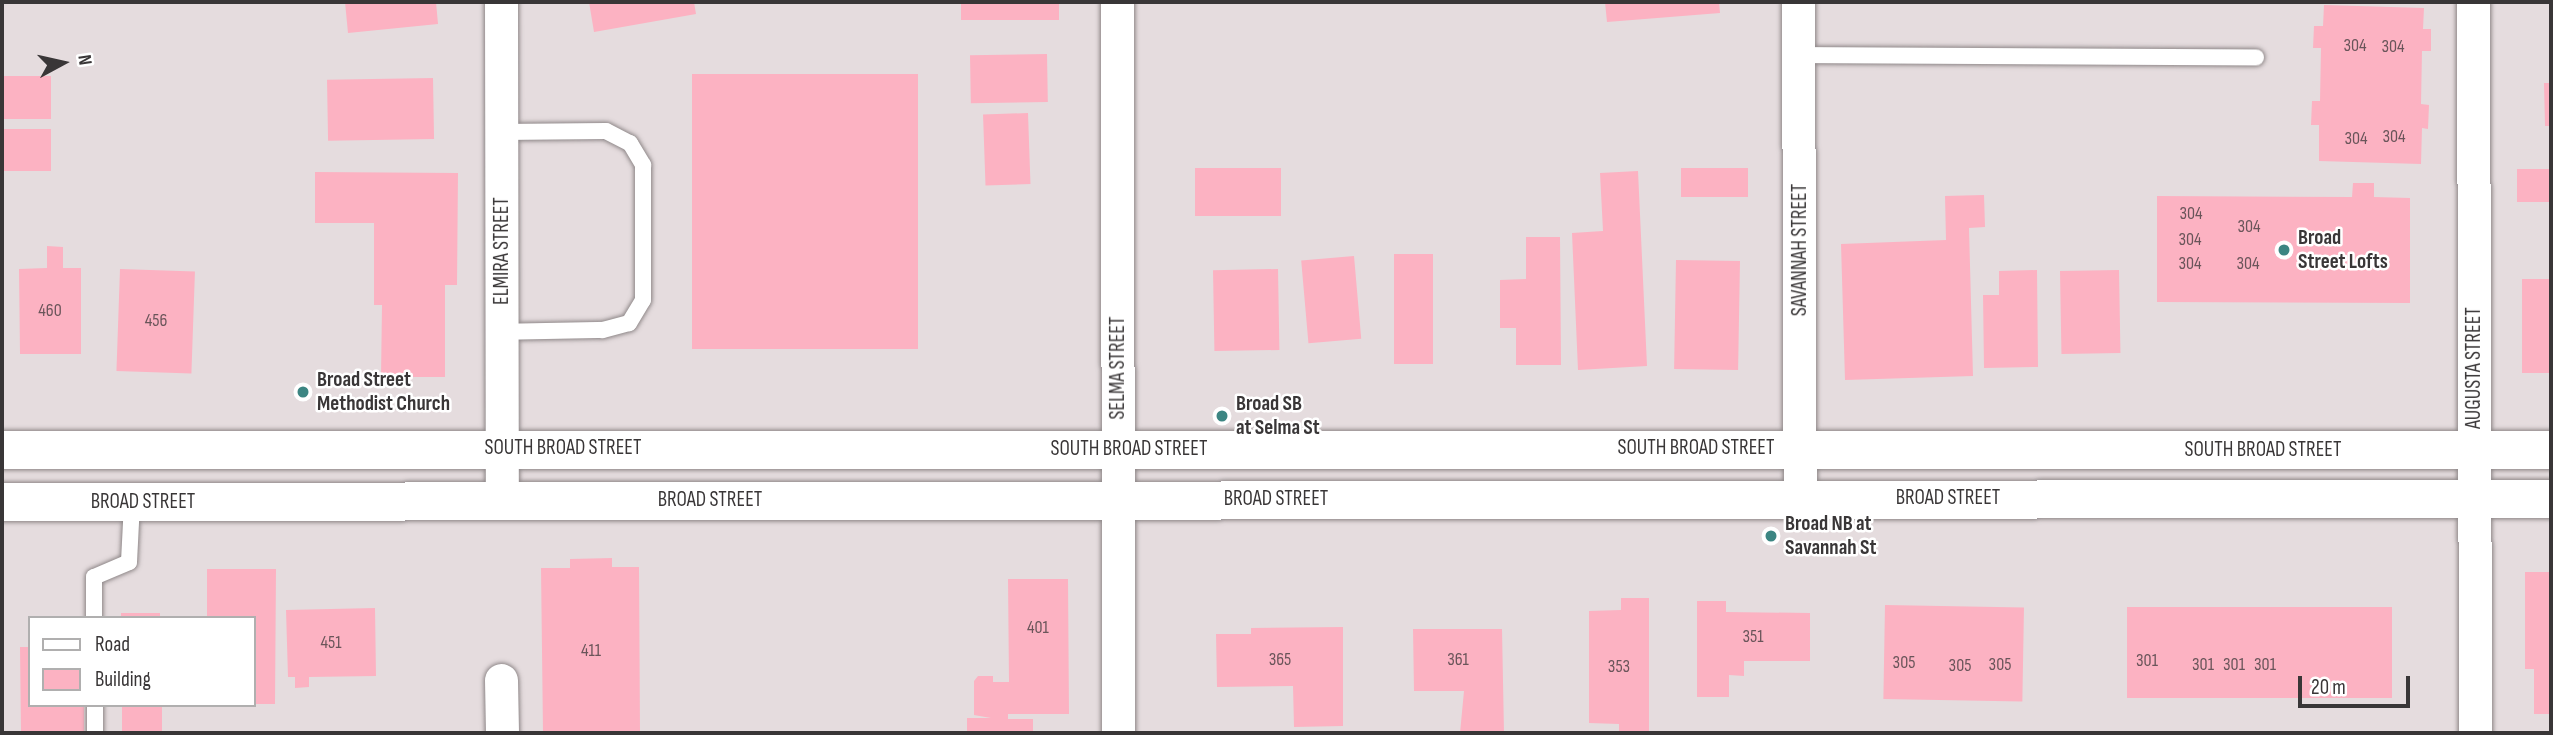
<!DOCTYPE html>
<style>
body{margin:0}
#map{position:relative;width:2553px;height:735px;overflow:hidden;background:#e5dcde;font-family:"Sofia Sans Condensed",sans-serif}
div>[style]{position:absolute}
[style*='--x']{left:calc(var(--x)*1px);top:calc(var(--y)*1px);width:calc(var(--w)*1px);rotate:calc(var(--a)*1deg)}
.building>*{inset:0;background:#fcb2c2;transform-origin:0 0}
.roads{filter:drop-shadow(0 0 2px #8f8889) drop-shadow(0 0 2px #8f8889)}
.lane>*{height:16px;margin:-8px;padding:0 8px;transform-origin:8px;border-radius:8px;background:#fff}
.street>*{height:33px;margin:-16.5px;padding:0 16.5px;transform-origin:16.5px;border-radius:16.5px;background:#fff}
.primary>*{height:38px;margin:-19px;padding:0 19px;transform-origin:19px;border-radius:19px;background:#fff}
.dots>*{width:19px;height:19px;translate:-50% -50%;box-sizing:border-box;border:4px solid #fff;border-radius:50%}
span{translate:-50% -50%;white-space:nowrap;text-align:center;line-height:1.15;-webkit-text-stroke:5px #fff;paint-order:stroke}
.number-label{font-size:18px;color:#6a555a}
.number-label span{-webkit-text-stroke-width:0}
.poi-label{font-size:21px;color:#393637;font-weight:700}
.left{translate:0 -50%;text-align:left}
.street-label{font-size:21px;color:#393637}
.frame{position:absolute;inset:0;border:4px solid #393637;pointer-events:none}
.legend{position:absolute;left:28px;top:616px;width:228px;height:91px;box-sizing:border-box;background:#fff;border:2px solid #b0afaf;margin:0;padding:9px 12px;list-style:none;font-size:21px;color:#393637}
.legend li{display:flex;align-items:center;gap:14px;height:35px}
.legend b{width:35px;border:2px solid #b0afaf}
.north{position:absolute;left:28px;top:28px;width:70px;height:70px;-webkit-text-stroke:5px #fff;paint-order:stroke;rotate:82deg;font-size:19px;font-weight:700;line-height:28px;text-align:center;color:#393637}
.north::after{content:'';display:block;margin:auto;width:24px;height:32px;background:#393637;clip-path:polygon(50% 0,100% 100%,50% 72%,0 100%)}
.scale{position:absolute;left:2298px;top:676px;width:112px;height:32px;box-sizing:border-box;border:4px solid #393637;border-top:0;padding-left:9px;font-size:21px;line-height:24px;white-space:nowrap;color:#393637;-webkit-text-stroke:5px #fff;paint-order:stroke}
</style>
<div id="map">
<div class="building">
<i style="clip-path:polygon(345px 2px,436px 2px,438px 24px,348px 33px)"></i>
<i style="clip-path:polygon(589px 2px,694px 2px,696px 14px,594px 32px)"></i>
<i style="left:961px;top:2px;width:98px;height:18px"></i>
<i style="clip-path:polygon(1605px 2px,1719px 2px,1720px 13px,1607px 22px)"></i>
<i style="clip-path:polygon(2324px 5px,2424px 8px,2423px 29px,2431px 29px,2431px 51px,2422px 51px,2421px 104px,2429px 105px,2428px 129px,2422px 128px,2421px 164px,2319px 161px,2319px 125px,2311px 125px,2312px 101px,2320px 101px,2321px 48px,2313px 48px,2314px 26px,2323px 26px)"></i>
<i style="left:1047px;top:54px;width:48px;height:77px;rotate:89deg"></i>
<i style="left:692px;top:74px;width:226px;height:275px"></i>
<i style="left:2px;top:76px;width:49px;height:43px"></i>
<i style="left:433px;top:78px;width:61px;height:106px;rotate:89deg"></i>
<i style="clip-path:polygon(2544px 83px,2551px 83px,2551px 126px,2545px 126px)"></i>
<i style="left:1028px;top:113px;width:71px;height:45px;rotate:88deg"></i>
<i style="left:2px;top:129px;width:49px;height:42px"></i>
<i style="left:1195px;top:168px;width:86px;height:48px"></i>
<i style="left:1681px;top:168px;width:67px;height:29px"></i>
<i style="left:2517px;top:169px;width:34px;height:33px"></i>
<i style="clip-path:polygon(1638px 171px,1647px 366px,1578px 370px,1572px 233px,1603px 231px,1600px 173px)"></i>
<i style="clip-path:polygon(315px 172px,458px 173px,457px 285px,445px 285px,445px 377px,381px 377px,382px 305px,374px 305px,374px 223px,315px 223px)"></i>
<i style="clip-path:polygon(2353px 183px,2374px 183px,2374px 197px,2410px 198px,2410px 303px,2157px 302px,2157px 196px,2352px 197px)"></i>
<i style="clip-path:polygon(1984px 195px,1985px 227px,1969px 228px,1973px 376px,1845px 380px,1841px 244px,1946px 240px,1945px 196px)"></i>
<i style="clip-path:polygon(1526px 237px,1560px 237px,1561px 365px,1516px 365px,1516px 328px,1500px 328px,1500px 280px,1526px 279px)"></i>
<i style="clip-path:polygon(47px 246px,63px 247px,63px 268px,81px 268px,81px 354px,20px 354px,19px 269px,47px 268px)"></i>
<i style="left:1394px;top:254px;width:39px;height:110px"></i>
<i style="left:1354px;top:256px;width:83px;height:53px;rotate:85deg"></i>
<i style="left:1676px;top:260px;width:64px;height:109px;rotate:1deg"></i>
<i style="left:120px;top:269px;width:75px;height:102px;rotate:2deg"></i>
<i style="left:1278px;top:269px;width:81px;height:65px;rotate:89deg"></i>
<i style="clip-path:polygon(2037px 270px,2038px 367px,1984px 368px,1983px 295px,1999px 295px,1999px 271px)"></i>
<i style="left:2119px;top:270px;width:83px;height:59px;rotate:89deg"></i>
<i style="left:2522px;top:279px;width:29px;height:94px"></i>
<i style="clip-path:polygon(612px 558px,612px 567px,639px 567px,640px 733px,543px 733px,541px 568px,570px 568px,570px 559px)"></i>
<i style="clip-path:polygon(207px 569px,276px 569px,275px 704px,254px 704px,254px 618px,207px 618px)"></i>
<i style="clip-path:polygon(2525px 572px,2551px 572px,2551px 714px,2534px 714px,2534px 669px,2525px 669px)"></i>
<i style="clip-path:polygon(1008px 579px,1068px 579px,1069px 714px,1008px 714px,1008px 719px,1033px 719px,1033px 733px,967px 733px,967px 718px,991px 718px,974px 715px,974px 681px,978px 676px,993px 676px,993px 682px,1009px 682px)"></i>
<i style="clip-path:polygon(1621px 598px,1649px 598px,1649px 732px,1619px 732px,1619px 724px,1589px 723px,1589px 611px,1621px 610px)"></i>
<i style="clip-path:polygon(1697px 601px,1726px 601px,1726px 612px,1810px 613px,1810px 661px,1744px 661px,1744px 676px,1729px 675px,1729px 697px,1697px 697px)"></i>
<i style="left:1885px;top:605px;width:139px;height:94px;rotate:1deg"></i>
<i style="left:2127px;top:607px;width:265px;height:91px"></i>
<i style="clip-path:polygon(375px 608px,376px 676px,309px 677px,309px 687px,295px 688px,295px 677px,288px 677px,286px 610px)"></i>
<i style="left:121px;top:613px;width:39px;height:5px"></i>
<i style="clip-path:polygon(1343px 627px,1343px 726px,1294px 727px,1293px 686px,1217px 687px,1216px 634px,1251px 634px,1251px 628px)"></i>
<i style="clip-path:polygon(1413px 629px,1502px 629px,1504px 733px,1460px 733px,1464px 691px,1414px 691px)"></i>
<i style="clip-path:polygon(20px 647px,30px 647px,30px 705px,84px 705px,84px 733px,21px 733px)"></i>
<i style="left:122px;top:705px;width:40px;height:28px"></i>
</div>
<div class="roads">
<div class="lane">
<i style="--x:1798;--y:55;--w:458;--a:0.3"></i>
<i style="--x:501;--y:132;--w:105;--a:-0.5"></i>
<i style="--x:606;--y:131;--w:27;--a:27"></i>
<i style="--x:630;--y:143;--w:26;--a:59"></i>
<i style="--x:643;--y:165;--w:135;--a:90"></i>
<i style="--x:643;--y:300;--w:27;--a:121"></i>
<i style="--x:629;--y:323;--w:28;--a:165"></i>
<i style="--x:602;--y:330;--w:100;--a:178.9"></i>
<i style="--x:94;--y:618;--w:41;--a:-90"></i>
<i style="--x:94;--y:577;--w:38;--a:-23"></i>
<i style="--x:129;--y:562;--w:60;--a:-87.1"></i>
<i style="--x:95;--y:705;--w:28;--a:90"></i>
</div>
<div class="street">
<i style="--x:501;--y:2;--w:498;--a:89.9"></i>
<i style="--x:1117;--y:2;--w:731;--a:89.92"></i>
<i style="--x:1798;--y:2;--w:496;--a:89.8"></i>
<i style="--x:2473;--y:2;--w:731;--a:89.84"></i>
<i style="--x:501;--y:680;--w:53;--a:88.9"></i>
</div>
<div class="primary">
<i style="--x:2;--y:450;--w:2549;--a:0"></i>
<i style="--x:2;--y:502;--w:2549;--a:-0.07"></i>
</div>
</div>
<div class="dots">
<i style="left:2284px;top:250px;background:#3c8582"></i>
<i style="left:303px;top:392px;background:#3c8582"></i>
<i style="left:1222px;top:416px;background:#3c8582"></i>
<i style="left:1771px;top:536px;background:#3c8582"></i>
</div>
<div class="number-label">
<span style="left:2355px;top:46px">304</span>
<span style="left:2393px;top:47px">304</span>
<span style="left:2394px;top:137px">304</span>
<span style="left:2356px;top:139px">304</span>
<span style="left:2191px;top:214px">304</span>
<span style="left:2249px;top:227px">304</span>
<span style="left:2190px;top:240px">304</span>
<span style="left:2190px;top:264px">304</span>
<span style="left:2248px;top:264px">304</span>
<span style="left:50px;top:311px">460</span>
<span style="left:156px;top:321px">456</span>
<span style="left:1038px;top:628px">401</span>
<span style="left:1753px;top:637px">351</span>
<span style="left:331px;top:643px">451</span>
<span style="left:591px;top:651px">411</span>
<span style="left:1280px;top:660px">365</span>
<span style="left:1458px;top:660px">361</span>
<span style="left:2147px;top:661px">301</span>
<span style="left:1904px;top:663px">305</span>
<span style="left:2000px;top:665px">305</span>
<span style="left:2203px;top:665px">301</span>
<span style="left:2234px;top:665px">301</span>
<span style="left:2265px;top:665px">301</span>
<span style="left:1960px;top:666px">305</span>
<span style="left:1619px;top:667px">353</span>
</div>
<div class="poi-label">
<span class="left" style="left:2298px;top:250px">Broad<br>Street Lofts</span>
<span class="left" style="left:317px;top:392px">Broad Street<br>Methodist Church</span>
<span class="left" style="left:1236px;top:416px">Broad SB<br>at Selma St</span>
<span class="left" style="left:1785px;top:536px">Broad NB at<br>Savannah St</span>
</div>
<div class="street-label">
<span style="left:1800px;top:250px;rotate:-90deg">SAVANNAH STREET</span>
<span style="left:502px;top:251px;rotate:-90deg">ELMIRA STREET</span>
<span style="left:1118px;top:368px;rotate:-90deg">SELMA STREET</span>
<span style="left:2474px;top:368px;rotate:-90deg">AUGUSTA STREET</span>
<span style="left:563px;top:448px">SOUTH BROAD STREET</span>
<span style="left:1696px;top:448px">SOUTH BROAD STREET</span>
<span style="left:1129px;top:449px">SOUTH BROAD STREET</span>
<span style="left:2263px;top:450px">SOUTH BROAD STREET</span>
<span style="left:1948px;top:498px">BROAD STREET</span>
<span style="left:1276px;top:499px">BROAD STREET</span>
<span style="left:710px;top:500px">BROAD STREET</span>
<span style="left:143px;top:502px">BROAD STREET</span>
</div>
<div class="frame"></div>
<ul class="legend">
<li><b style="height:9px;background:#fff"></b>Road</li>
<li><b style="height:19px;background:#fcb2c2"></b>Building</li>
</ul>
<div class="north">N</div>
<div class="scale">20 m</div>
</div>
